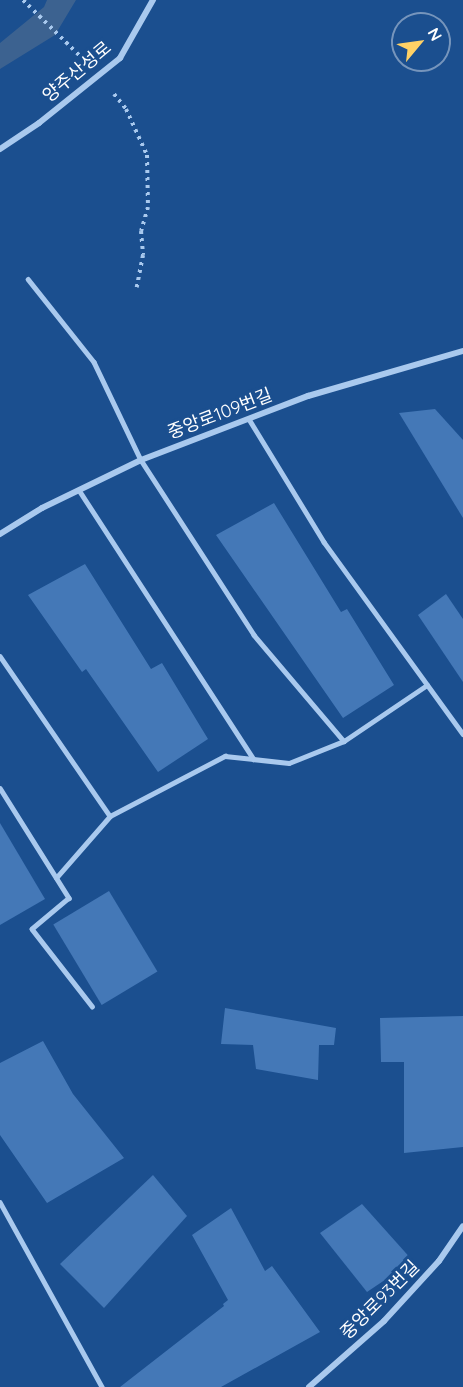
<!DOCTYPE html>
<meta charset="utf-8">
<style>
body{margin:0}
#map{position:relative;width:463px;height:1387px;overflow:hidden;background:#1b4f8f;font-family:Quicksand,"Noto Sans KR",sans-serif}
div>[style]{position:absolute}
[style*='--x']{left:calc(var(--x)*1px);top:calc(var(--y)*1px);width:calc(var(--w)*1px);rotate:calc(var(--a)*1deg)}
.water>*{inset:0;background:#3c6290}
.building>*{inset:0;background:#4478b7;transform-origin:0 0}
.path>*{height:4px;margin-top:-2px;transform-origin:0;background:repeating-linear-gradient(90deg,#a9c9ee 0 3px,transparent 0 7.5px)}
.lane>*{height:4.5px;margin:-2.25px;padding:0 2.25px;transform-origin:2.25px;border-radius:2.25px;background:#a9c9ee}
.street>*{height:6px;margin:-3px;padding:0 3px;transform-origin:3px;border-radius:3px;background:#a9c9ee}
span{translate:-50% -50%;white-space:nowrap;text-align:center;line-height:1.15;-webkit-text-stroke:6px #1b4f8f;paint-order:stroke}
.street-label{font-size:18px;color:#fff}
.north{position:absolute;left:391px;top:12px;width:60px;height:60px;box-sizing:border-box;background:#1b4f8f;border:2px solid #7695bc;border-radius:50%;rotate:61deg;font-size:16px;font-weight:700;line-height:24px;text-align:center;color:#fff}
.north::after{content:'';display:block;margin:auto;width:21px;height:27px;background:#ffd166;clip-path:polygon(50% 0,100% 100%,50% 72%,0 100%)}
</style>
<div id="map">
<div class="water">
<i style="clip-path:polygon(47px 0,76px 0,55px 35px,0 69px,0 43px,44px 7px)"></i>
</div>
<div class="building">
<i style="clip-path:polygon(435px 409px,463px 440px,463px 518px,399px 413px)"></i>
<i style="clip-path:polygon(274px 503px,341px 612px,347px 609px,394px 685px,343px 718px,216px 535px)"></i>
<i style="clip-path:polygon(85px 564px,151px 669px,162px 663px,208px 739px,158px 772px,86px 669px,82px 672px,28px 595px)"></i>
<i style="clip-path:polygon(446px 594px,463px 619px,463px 682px,418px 615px)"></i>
<i style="clip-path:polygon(0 823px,45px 899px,0 925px)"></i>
<i style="left:109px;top:891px;width:94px;height:65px;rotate:59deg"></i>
<i style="clip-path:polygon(225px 1008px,336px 1028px,334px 1045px,319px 1045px,318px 1080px,256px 1069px,253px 1045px,221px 1044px)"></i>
<i style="clip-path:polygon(463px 1016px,463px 1147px,404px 1153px,404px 1062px,381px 1062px,380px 1018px)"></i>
<i style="clip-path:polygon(43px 1041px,73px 1094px,124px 1158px,47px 1203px,0 1135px,0 1063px)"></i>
<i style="clip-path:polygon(153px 1175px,187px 1216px,104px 1308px,60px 1264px)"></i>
<i style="clip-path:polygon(362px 1204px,413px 1261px,367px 1292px,320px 1233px)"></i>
<i style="clip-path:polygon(231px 1208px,265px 1271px,272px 1266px,320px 1332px,221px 1387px,120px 1387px,224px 1306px,223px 1304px,228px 1300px,192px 1235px)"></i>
</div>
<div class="path">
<i style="--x:23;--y:0;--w:84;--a:44.5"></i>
<i style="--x:114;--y:94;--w:19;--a:51"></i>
<i style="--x:126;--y:109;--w:51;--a:65.5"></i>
<i style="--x:147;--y:155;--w:52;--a:88.9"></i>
<i style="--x:148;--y:207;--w:25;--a:106"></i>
<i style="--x:141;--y:231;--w:24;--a:85"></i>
<i style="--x:143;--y:255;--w:33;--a:101"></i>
</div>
<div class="lane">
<i style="--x:28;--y:279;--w:106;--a:51.5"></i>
<i style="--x:94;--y:362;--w:109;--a:64.4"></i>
<i style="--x:141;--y:460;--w:208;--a:57.1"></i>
<i style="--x:254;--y:635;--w:139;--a:49.7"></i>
<i style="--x:344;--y:741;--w:100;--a:-34"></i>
<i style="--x:249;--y:419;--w:144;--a:58.6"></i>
<i style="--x:324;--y:542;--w:237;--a:54.1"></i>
<i style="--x:79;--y:490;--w:321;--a:57"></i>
<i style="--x:0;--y:656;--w:194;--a:55.5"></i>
<i style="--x:0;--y:788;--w:130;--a:57.9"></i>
<i style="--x:69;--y:898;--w:48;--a:140"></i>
<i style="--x:32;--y:929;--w:98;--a:52.1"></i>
<i style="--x:56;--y:878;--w:82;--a:-48.9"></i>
<i style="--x:110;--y:816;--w:130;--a:-27.6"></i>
<i style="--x:225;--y:756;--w:64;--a:6.2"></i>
<i style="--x:289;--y:763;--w:59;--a:-21.8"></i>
<i style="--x:0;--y:1202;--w:211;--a:61.1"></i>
</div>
<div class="street">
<i style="--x:0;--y:149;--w:47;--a:-33.7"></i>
<i style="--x:39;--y:123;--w:104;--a:-38.7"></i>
<i style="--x:120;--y:58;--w:67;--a:-60.4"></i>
<i style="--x:0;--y:534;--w:49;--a:-31.8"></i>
<i style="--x:42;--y:508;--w:110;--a:-25.9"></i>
<i style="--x:141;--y:460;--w:179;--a:-21"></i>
<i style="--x:308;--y:396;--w:161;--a:-16.2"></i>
<i style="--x:309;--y:1387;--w:100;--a:-41.3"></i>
<i style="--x:384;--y:1321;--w:81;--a:-47.5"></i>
<i style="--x:439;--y:1261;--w:42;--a:-55.6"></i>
</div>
<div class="street-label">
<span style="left:77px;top:72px;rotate:-40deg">양주산성로</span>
<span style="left:220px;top:414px;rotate:-21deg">중앙로109번길</span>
<span style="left:380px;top:1300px;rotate:-45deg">중앙로93번길</span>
</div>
<div class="north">N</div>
</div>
